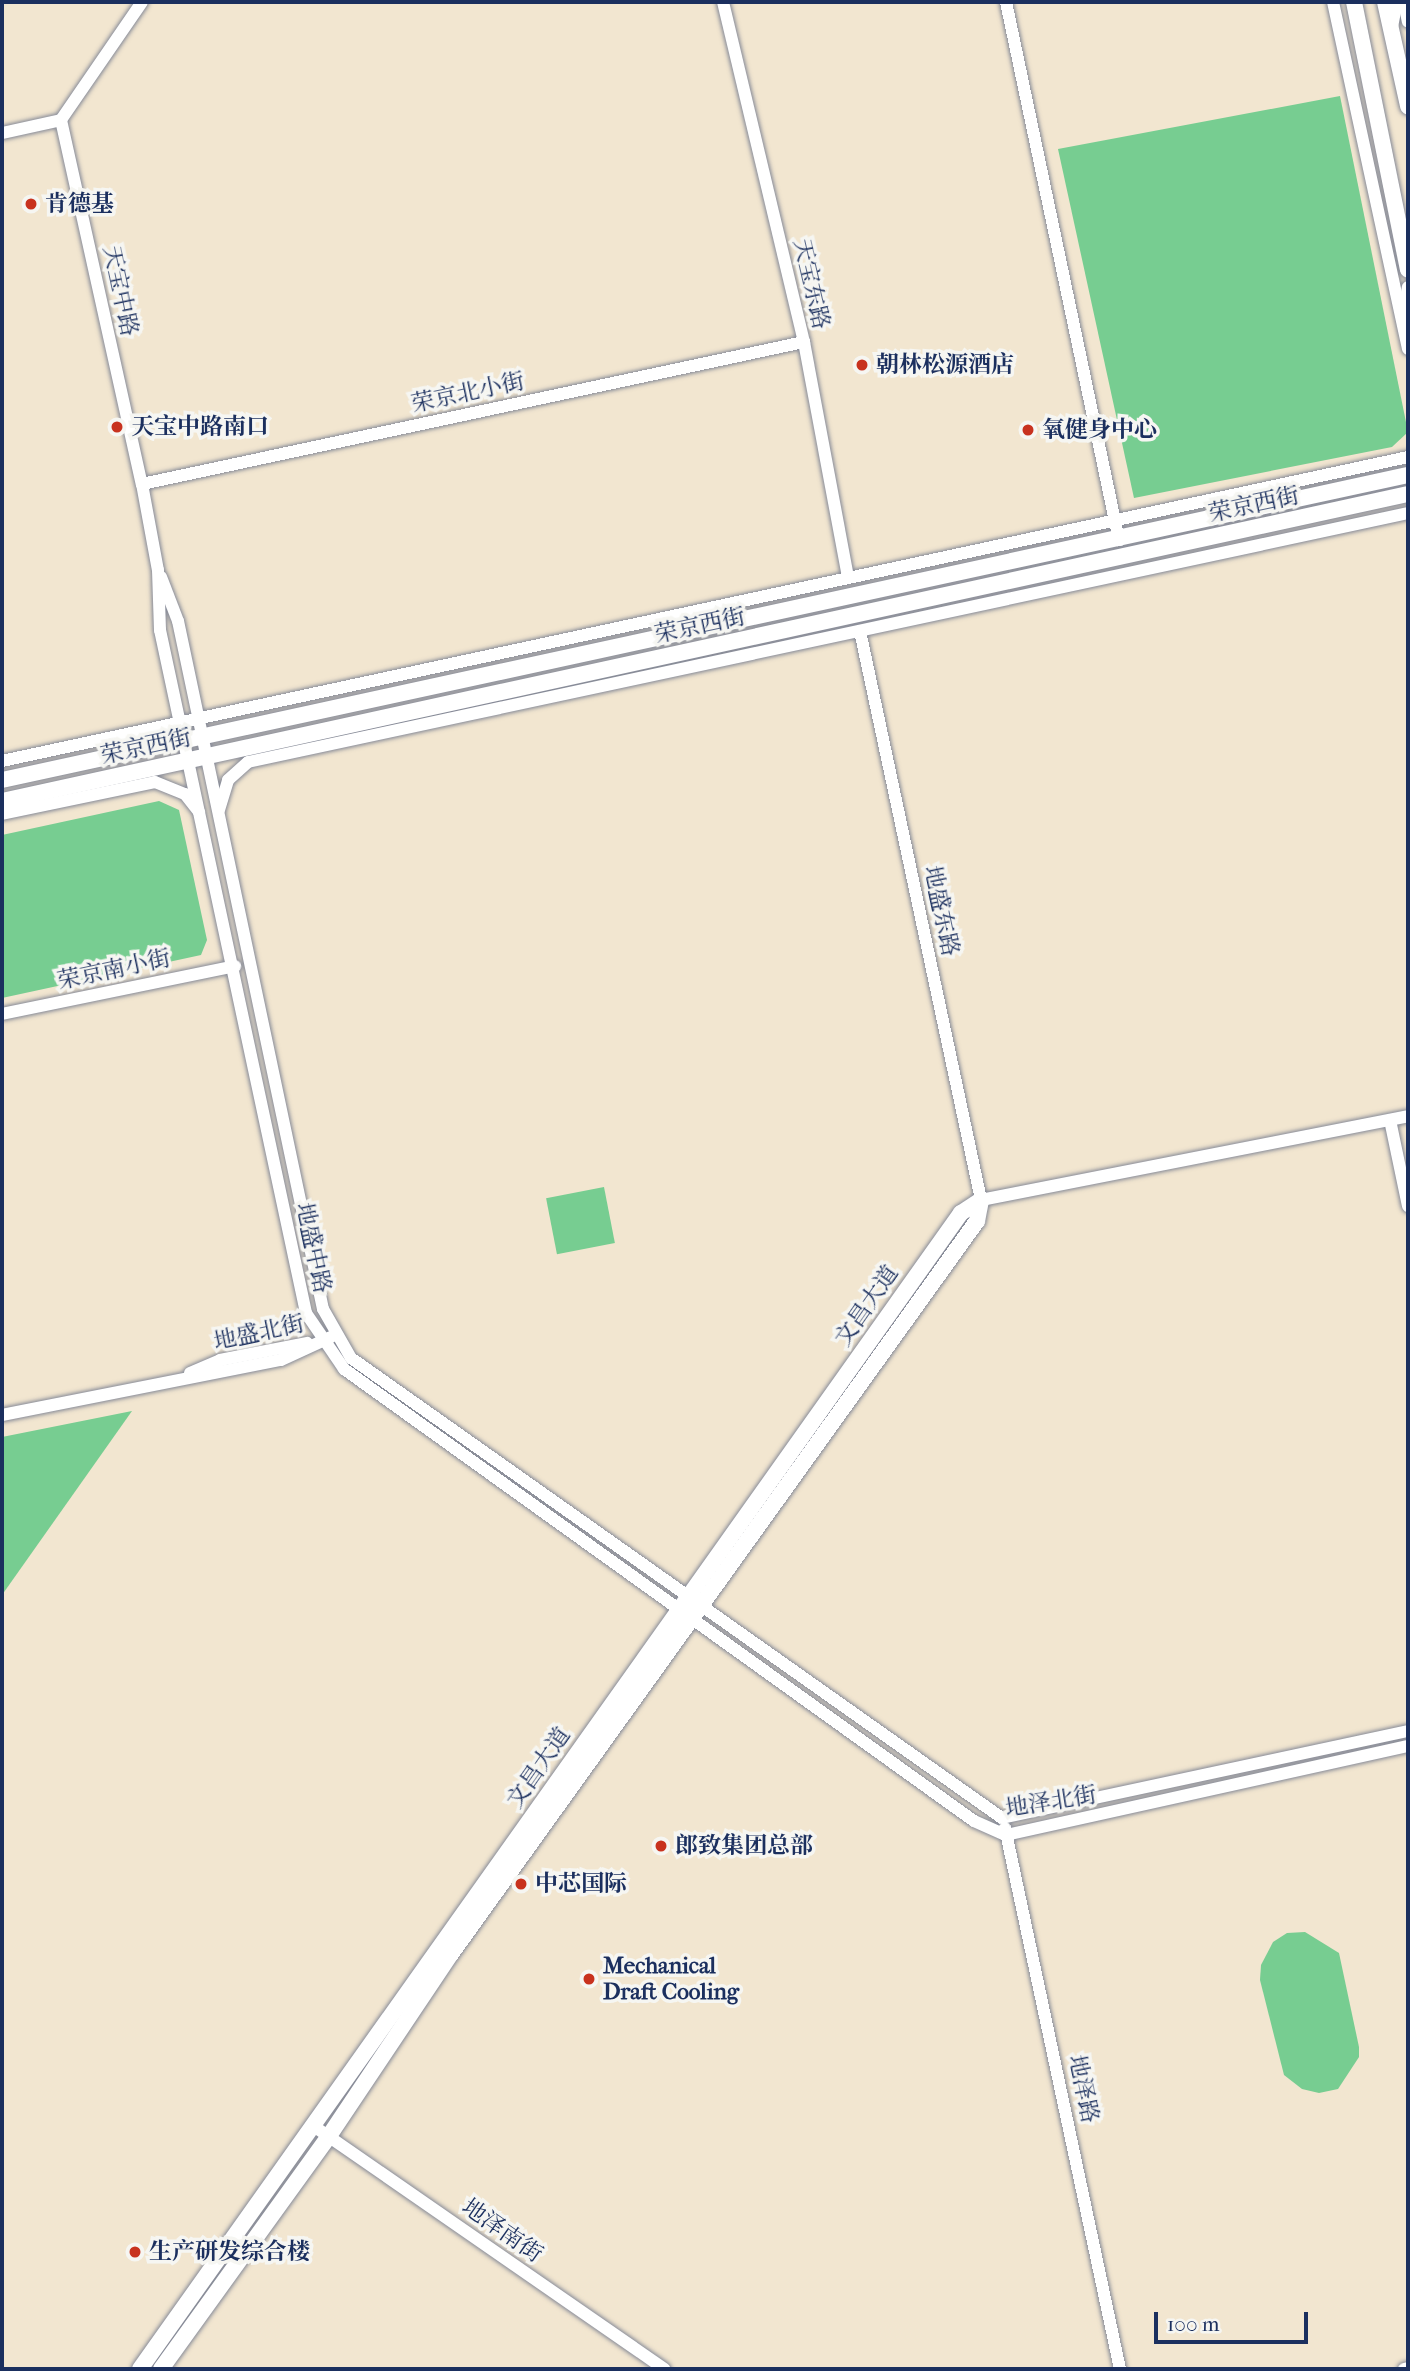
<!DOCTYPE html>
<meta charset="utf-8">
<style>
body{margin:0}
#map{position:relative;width:1410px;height:2371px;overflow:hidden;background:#f2e6d0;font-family:"IM FELL French Canon","Noto Serif SC",serif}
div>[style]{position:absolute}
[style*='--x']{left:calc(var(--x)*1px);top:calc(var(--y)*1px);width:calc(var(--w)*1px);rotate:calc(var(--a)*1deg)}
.green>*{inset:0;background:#77cd91;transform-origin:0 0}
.roads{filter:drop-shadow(0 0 2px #868a97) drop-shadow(0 0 2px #868a97)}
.minor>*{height:12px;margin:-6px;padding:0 6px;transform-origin:6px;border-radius:6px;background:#fff}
.major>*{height:16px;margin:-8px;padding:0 8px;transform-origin:8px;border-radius:8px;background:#fff}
.dots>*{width:19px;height:19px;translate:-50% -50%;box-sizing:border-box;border:4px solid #f6f6f2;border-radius:50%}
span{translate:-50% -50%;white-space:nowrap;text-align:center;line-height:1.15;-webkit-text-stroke:7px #f6f6f2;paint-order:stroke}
.poi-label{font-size:23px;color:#1b2f5e;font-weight:700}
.left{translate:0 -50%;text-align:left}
.street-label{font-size:23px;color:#1b2f5e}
.frame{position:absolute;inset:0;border:4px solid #1b2f5e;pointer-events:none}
.scale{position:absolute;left:1154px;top:2312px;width:154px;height:32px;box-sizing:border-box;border:4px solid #1b2f5e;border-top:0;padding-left:9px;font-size:21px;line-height:24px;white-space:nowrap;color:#1b2f5e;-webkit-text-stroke:5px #f6f6f2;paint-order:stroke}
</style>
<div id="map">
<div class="green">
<i style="clip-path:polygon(1340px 96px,1408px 432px,1392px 447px,1134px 498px,1058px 149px)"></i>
<i style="clip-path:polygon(159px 801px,179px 810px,207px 940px,201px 955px,2px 998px,2px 835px)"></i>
<i style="left:604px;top:1187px;width:57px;height:59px;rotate:79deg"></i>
<i style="clip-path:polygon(132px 1411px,2px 1595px,2px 1437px)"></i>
<i style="clip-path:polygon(1305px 1932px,1339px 1953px,1359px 2047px,1359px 2057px,1338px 2089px,1319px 2093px,1302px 2089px,1284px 2075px,1260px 1980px,1261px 1965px,1273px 1942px,1287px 1933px)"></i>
</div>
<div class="roads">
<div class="minor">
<i style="--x:142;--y:2;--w:143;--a:124.5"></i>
<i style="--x:61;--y:120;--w:373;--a:77.5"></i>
<i style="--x:142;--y:484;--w:87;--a:79.5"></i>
<i style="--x:158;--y:570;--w:60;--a:88.1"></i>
<i style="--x:160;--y:630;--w:698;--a:77.93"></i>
<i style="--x:306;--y:1313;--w:68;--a:55.8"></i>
<i style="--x:344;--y:1369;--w:775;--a:35.66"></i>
<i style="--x:974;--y:1821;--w:35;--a:24"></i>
<i style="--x:1006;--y:1835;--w:412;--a:-12.5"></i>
<i style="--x:723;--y:2;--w:350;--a:76.6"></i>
<i style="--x:804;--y:342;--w:239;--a:79.4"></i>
<i style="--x:1006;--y:2;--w:550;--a:78.14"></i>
<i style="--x:1333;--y:2;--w:355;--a:77.8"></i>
<i style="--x:1404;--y:2;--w:20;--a:79"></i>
<i style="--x:1392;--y:27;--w:25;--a:-79"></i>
<i style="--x:2;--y:133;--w:60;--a:-12.4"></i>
<i style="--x:1404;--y:314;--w:27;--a:-82"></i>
<i style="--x:142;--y:484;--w:677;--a:-12.11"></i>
<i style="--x:161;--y:577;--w:47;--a:68.9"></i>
<i style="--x:178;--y:621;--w:703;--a:78.1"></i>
<i style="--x:323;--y:1309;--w:56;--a:60.3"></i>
<i style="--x:351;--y:1358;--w:797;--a:35.25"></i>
<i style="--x:1002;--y:1818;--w:415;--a:-12.1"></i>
<i style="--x:860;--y:631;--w:582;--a:77.99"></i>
<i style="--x:981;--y:1200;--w:435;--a:-11.1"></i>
<i style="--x:2;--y:761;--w:1438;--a:-12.2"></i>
<i style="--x:219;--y:810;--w:31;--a:-73"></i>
<i style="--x:228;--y:780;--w:27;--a:-42"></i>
<i style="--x:248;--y:762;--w:1186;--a:-12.11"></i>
<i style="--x:2;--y:814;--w:156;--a:-11.8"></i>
<i style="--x:155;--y:782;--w:32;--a:22"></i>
<i style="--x:185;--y:794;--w:23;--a:52"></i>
<i style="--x:2;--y:1014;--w:238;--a:-11.6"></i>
<i style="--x:1390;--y:1120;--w:88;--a:78.2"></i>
<i style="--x:190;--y:1373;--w:33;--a:-23"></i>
<i style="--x:220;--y:1360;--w:89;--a:-11.1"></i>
<i style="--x:2;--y:1415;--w:284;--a:-11.2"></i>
<i style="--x:281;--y:1360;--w:55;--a:-24.7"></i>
<i style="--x:1005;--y:1828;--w:553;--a:78"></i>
<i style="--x:315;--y:2127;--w:425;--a:34.7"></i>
<i style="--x:1404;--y:2369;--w:4;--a:-14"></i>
</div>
<div class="major">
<i style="--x:1354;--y:2;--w:273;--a:78.6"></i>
<i style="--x:1385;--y:2;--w:107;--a:77.5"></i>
<i style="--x:2;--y:780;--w:1439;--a:-12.24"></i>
<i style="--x:2;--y:801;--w:1439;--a:-12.32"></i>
<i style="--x:140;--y:2369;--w:1418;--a:-54.62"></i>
<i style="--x:961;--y:1213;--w:24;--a:-33"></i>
<i style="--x:161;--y:2369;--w:287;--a:-54.2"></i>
<i style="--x:329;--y:2136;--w:219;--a:-56.2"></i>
<i style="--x:451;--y:1954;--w:902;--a:-54.34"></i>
<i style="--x:977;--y:1221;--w:21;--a:-79"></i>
</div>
</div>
<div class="dots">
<i style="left:31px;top:204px;background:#c8321e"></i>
<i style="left:862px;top:365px;background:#c8321e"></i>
<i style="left:117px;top:427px;background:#c8321e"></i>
<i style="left:1028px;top:430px;background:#c8321e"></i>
<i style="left:661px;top:1846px;background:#c8321e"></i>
<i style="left:521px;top:1884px;background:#c8321e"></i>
<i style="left:589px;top:1979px;background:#c8321e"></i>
<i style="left:135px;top:2252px;background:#c8321e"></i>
</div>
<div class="poi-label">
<span class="left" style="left:45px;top:204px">肯德基</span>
<span class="left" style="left:876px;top:365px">朝林松源酒店</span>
<span class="left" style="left:131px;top:427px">天宝中路南口</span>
<span class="left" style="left:1042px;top:430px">氧健身中心</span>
<span class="left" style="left:675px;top:1846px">郎致集团总部</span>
<span class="left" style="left:535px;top:1884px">中芯国际</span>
<span class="left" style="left:603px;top:1979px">Mechanical<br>Draft Cooling</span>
<span class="left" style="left:149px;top:2252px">生产研发综合楼</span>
</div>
<div class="street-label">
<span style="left:811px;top:284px;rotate:77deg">天宝东路</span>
<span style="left:120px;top:291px;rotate:78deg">天宝中路</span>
<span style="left:468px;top:393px;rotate:-12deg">荣京北小街</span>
<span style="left:1254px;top:505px;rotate:-12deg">荣京西街</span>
<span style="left:700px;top:626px;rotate:-12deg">荣京西街</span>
<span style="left:146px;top:747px;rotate:-12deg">荣京西街</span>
<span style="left:941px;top:911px;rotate:78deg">地盛东路</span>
<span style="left:114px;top:970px;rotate:-12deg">荣京南小街</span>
<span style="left:313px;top:1248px;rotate:78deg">地盛中路</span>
<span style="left:867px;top:1306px;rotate:-55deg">文昌大道</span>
<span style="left:259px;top:1333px;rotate:-12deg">地盛北街</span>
<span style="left:539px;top:1768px;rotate:-55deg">文昌大道</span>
<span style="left:1051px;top:1802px;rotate:-9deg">地泽北街</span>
<span style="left:1083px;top:2089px;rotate:78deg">地泽路</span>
<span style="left:502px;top:2231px;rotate:35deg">地泽南街</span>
</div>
<div class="frame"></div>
<div class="scale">100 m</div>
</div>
